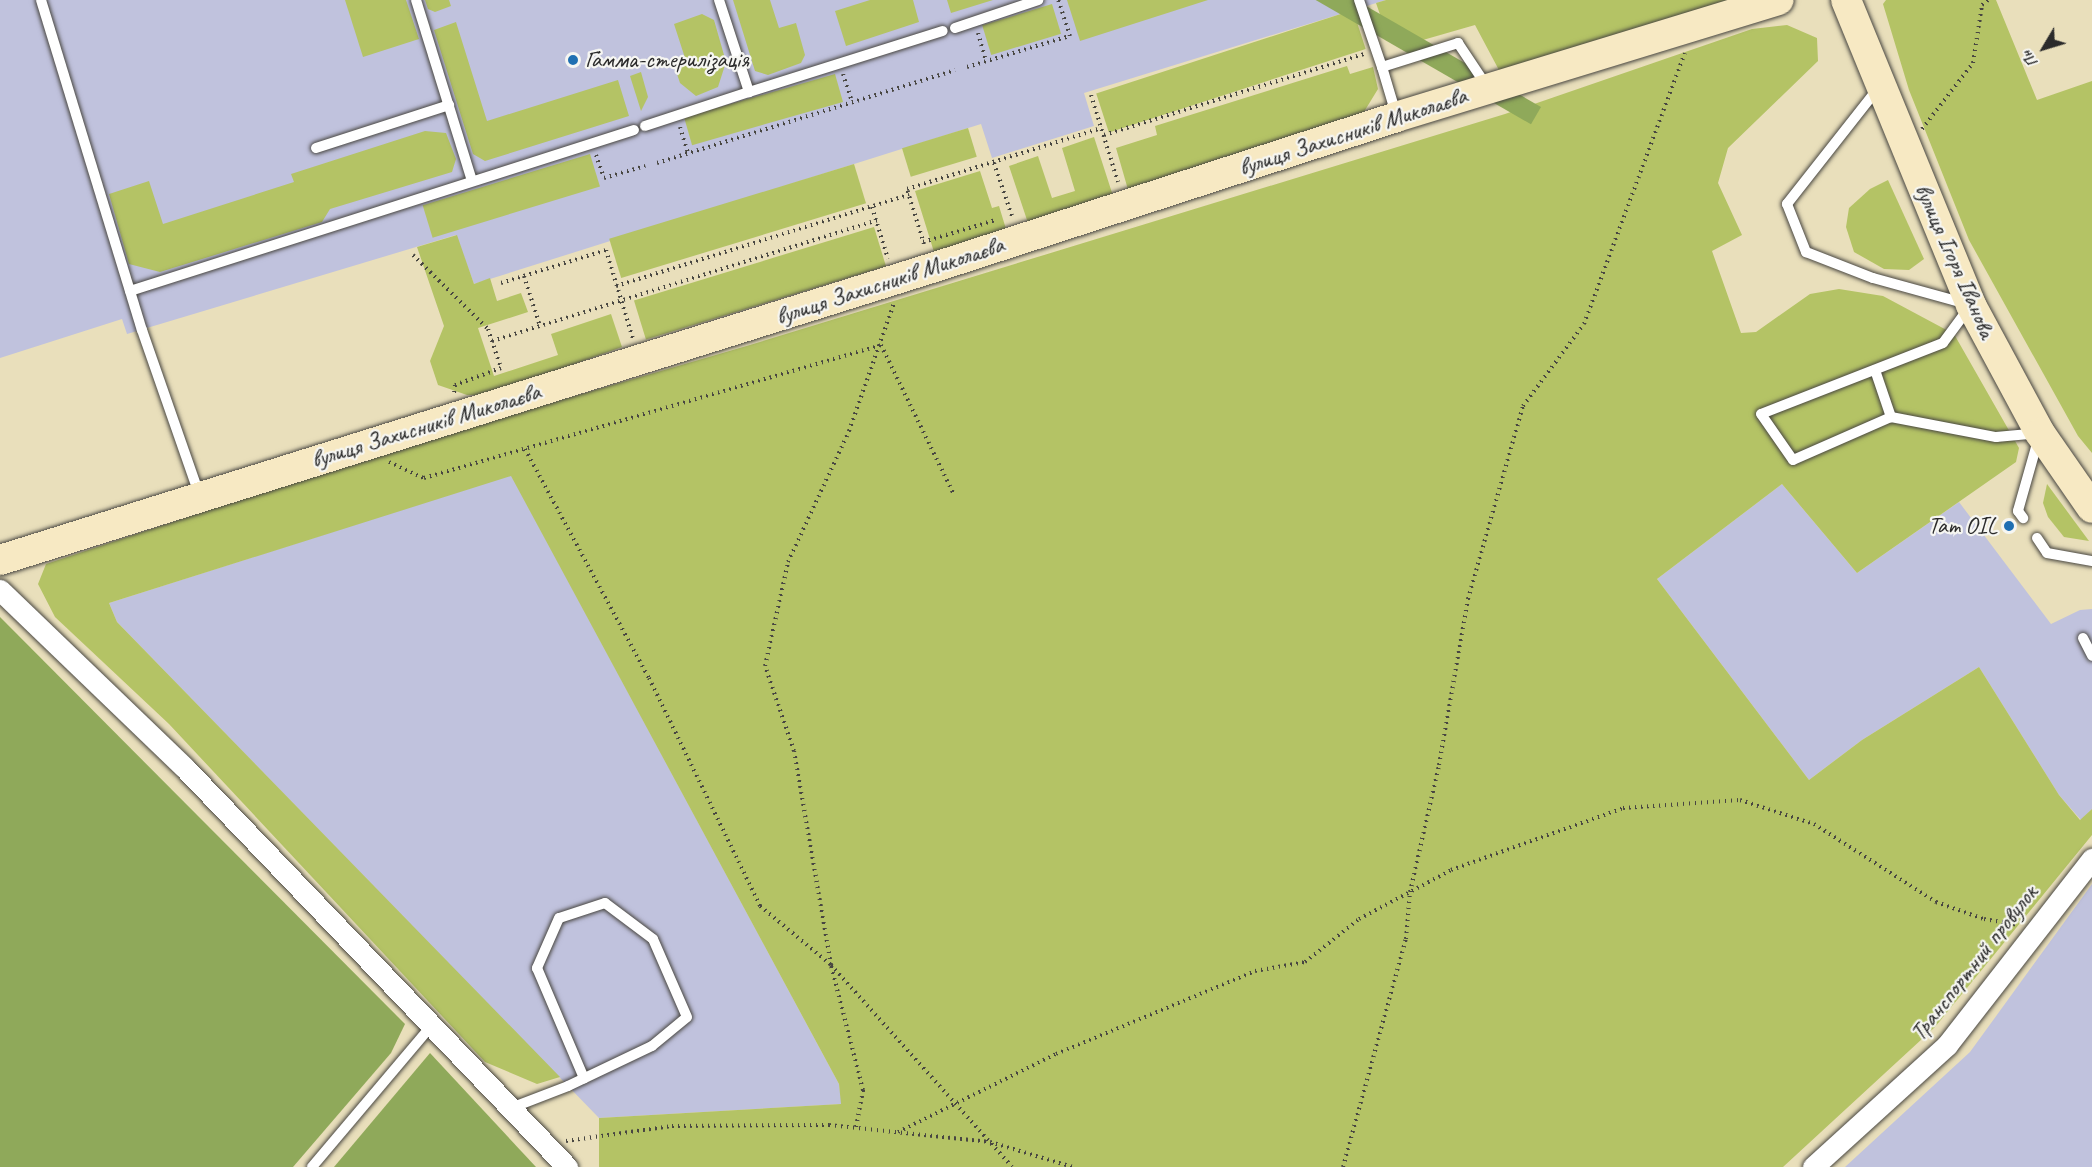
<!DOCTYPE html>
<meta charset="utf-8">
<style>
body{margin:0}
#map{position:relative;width:2092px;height:1167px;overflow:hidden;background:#e9dfbb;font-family:Caveat,sans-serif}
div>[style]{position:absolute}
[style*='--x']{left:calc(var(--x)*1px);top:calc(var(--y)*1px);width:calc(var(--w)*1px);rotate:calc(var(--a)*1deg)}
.industrial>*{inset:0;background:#c0c2dd}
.green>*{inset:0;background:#b4c365;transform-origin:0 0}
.forest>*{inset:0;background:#8fa95a;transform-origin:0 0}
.path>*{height:4px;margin-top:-2px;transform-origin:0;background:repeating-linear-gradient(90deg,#484641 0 1.5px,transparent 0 6px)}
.roads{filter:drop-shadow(0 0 2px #484641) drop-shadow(0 0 2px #484641)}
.lane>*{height:10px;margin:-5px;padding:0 5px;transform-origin:5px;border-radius:5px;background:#fff}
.street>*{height:21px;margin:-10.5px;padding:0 10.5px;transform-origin:10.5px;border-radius:10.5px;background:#fff}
.secondary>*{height:30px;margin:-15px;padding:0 15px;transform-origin:15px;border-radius:15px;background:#f7e9c3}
.dots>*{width:16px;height:16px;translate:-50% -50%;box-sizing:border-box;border:3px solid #f6f6f2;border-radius:50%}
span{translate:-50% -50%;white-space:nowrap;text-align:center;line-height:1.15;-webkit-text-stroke:4.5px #f6f6f2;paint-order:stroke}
.poi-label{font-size:24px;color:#2b2b2b}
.left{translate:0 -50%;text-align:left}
.right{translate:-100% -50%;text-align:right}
.street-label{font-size:24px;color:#2b2b2b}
.north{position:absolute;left:2014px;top:18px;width:60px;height:60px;-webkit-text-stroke:4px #f6f6f2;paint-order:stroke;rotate:232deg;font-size:16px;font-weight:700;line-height:24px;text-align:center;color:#2b2b2b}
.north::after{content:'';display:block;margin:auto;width:21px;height:27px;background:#2b2b2b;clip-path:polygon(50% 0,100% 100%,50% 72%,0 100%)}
</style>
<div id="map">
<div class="industrial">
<i style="clip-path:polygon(0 0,1386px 0,1084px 93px,1094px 126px,992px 158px,981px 124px,474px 284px,456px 235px,127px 334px,122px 319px,0 358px)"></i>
<i style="clip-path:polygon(511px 475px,839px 1084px,842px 1104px,599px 1118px,117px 622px,109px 603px)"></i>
<i style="clip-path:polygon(1782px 484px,1857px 573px,1959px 502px,2051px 624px,2080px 610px,2092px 609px,2092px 809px,2081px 820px,2059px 795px,1979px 667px,1862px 740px,1809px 780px,1657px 579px)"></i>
<i style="clip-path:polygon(2092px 884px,2092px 1167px,1845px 1167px,1970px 1052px)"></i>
</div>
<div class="green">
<i style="clip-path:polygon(345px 0,406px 0,419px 39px,363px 57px)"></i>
<i style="clip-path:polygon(425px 0,449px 0,451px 6px,435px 12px,428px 9px)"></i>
<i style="clip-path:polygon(733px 0,770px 0,779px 28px,796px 23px,805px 55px,801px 63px,768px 75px,755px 71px)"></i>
<i style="clip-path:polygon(870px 0,913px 0,919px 22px,846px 46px,835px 11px)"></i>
<i style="clip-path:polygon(947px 0,993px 0,951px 13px)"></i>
<i style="clip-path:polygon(1067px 0,1208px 0,1080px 41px)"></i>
<i style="clip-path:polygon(1386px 0,1734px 0,1500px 72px,1475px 25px,1402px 46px,1386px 32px,1376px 3px)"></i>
<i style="clip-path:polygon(1886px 0,1996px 0,2037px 100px,2092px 81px,2092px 453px,2078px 436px,1969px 240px,1909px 90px,1883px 4px)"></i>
<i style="left:1052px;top:4px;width:31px;height:73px;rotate:73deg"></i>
<i style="left:1353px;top:10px;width:41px;height:270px;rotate:72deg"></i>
<i style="clip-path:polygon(702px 14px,714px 20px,726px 62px,718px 87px,696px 96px,680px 83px,673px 62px,685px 58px,674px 24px)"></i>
<i style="clip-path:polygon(456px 22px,487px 121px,618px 80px,629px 116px,485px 161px,473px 154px,434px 30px)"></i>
<i style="clip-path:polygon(1787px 25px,1817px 38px,1818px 61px,1728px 148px,1718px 183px,1742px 235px,1712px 251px,1741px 333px,1756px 332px,1810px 294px,1839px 289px,1883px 296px,1954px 334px,2019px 448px,2016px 462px,1857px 573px,1782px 484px,1657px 579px,1809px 780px,1862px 740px,1979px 667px,2059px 795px,2080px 820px,2092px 809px,2092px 835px,1935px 1027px,1783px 1167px,599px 1167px,599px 1118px,841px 1104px,839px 1084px,511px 476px,109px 603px,117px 622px,560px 1077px,537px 1084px,485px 1062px,169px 724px,55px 617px,38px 584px,46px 564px,393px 449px,750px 345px,1505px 114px,1752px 29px)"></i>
<i style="clip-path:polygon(1347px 66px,1350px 74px,1373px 67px,1378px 89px,1359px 120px,1129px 193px,1116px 148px,1157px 135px,1155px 126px)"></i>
<i style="clip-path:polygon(641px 72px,648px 97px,641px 111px,630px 76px)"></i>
<i style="left:835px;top:74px;width:29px;height:157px;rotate:74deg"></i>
<i style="left:968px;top:128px;width:30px;height:69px;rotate:73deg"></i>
<i style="clip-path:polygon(425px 131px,446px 133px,456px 159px,452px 172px,330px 209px,322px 222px,160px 272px,129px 264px,109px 194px,149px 181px,163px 224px,294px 182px,291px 174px)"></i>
<i style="clip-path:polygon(1094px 137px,1114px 199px,1029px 226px,1009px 166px,1038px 156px,1052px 198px,1075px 191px,1062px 148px)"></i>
<i style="left:590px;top:154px;width:34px;height:175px;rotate:73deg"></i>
<i style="left:854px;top:164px;width:41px;height:256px;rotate:73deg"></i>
<i style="clip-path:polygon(980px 171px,992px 208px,999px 206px,1006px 229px,934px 252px,915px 191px)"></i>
<i style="clip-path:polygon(1888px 180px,1924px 259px,1909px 270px,1884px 269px,1854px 252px,1846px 227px,1849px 208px,1870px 189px)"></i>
<i style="left:874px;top:227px;width:41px;height:251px;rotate:73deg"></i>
<i style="clip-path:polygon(457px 235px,474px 284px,490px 278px,497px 301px,521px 293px,528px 312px,478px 328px,494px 376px,558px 355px,551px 334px,611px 314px,622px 347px,488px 395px,467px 395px,438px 385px,430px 361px,444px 326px,417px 247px)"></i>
<i style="clip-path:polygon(2047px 484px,2089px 541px,2064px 537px,2048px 517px,2043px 503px)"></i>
</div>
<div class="forest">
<i style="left:1541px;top:107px;width:20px;height:1181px;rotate:120deg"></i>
<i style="clip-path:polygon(0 617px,405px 1024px,391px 1053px,293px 1167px,0 1167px)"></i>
<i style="clip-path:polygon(430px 1053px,536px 1167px,334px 1167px)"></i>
</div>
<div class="path">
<i style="--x:978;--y:33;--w:29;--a:74"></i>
<i style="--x:967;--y:67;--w:108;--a:-16.8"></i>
<i style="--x:1070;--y:36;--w:38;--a:-108"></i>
<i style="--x:843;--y:74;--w:29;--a:72"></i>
<i style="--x:1091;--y:95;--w:91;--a:72.8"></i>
<i style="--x:680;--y:127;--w:27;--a:73"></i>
<i style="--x:1922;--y:129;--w:83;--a:-52.3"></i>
<i style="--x:1973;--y:63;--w:59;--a:-81.2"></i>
<i style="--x:1982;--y:5;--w:8;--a:-40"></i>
<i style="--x:1104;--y:135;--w:272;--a:-17.3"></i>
<i style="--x:596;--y:155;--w:24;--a:71"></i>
<i style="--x:604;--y:178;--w:43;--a:-16.3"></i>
<i style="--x:657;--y:163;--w:312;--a:-17.3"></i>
<i style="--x:994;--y:163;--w:59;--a:71.3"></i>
<i style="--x:872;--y:207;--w:54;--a:72.9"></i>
<i style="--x:923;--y:242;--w:76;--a:-16.8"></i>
<i style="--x:924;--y:244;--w:58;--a:-107.2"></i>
<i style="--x:907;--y:189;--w:204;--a:-17.4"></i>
<i style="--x:413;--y:255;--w:105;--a:44.6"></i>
<i style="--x:488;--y:329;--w:41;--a:71.6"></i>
<i style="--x:501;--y:368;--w:49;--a:159.7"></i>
<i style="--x:455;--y:385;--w:8;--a:97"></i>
<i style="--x:524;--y:276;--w:52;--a:72.3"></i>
<i style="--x:501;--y:283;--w:110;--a:-17.4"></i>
<i style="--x:606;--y:250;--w:93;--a:73.1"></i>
<i style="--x:616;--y:286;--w:307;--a:-17.3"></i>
<i style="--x:492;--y:341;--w:404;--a:-17.4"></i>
<i style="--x:525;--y:449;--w:260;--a:61.6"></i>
<i style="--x:649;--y:678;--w:254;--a:64"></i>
<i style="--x:760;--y:906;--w:92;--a:39.7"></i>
<i style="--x:831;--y:965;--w:271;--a:48.1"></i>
<i style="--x:389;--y:462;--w:38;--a:25"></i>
<i style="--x:424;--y:478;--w:476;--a:-16.2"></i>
<i style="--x:881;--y:345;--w:167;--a:64"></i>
<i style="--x:856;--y:1127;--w:38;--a:-79"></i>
<i style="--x:863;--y:1090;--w:129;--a:-104.4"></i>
<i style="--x:831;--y:965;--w:217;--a:-99.8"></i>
<i style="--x:794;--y:751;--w:90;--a:-108.8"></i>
<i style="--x:765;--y:666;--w:107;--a:-77.5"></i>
<i style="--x:788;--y:562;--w:145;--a:-65"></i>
<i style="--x:849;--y:431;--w:136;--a:-70.6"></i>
<i style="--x:898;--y:1132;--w:176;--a:-26.3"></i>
<i style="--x:1056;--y:1054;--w:216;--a:-22.6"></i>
<i style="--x:1255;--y:971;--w:51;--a:-10.2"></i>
<i style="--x:1305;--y:962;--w:69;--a:-38.5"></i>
<i style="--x:1359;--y:919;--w:104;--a:-28"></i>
<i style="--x:1451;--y:870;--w:183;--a:-19.8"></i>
<i style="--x:1623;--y:808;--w:117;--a:-3.9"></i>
<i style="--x:1740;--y:800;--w:78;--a:18"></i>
<i style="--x:1814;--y:824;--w:145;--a:32.6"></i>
<i style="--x:1936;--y:902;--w:51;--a:19.5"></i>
<i style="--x:1984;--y:919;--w:34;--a:10"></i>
<i style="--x:566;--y:1141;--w:107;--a:-8.1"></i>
<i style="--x:672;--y:1126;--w:157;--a:-0.4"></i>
<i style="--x:829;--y:1125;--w:162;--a:6"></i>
<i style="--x:990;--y:1142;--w:87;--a:16.8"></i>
<i style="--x:1343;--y:1167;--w:237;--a:-74.6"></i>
<i style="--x:1406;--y:939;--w:47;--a:-85.1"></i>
<i style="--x:1410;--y:892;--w:130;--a:-77.1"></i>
<i style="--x:1439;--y:765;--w:169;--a:-80.1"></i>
<i style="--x:1468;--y:599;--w:201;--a:-74.1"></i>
<i style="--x:1523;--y:406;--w:102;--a:-53.4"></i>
<i style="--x:1584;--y:324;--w:289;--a:-69.6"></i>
</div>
<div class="roads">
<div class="lane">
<i style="--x:41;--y:0;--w:345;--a:73"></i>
<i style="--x:142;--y:330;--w:174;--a:70.8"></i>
<i style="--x:416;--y:0;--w:189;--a:72.8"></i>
<i style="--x:719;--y:0;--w:97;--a:71.9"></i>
<i style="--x:749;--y:92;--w:203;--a:-17.5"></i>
<i style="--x:1359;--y:0;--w:71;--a:71.1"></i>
<i style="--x:955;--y:28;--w:88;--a:-18.6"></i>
<i style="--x:1879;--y:87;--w:149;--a:128.2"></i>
<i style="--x:1787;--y:204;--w:52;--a:68.4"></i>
<i style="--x:1806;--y:252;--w:72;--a:21.2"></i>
<i style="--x:1873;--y:278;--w:102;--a:15.4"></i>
<i style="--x:1971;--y:305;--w:47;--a:126.4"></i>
<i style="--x:1943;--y:343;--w:195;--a:158.7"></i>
<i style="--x:1761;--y:414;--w:56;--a:55.2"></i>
<i style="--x:1793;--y:460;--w:107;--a:-23.7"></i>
<i style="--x:1891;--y:417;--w:107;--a:10.8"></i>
<i style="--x:1996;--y:437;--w:44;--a:-5.2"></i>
<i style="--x:2040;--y:433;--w:81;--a:105.8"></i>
<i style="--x:2018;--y:511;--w:9;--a:54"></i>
<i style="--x:1396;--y:114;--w:49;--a:-106.6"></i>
<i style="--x:1382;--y:67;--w:80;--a:-17.5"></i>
<i style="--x:1458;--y:43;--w:54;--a:56.3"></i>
<i style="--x:645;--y:126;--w:109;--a:-18.1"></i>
<i style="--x:316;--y:148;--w:140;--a:-17.9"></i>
<i style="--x:130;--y:291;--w:529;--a:-17.72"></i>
<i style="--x:1875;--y:370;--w:50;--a:71.2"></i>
<i style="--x:2037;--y:538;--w:18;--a:56"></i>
<i style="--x:2047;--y:553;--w:46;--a:10.1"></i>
<i style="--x:2083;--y:638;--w:20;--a:63"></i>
<i style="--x:511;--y:1108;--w:61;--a:-21.1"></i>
<i style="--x:568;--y:1086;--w:93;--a:-25.5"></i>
<i style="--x:652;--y:1046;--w:45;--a:-39.6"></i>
<i style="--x:687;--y:1017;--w:85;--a:-113.6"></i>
<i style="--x:653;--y:939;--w:60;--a:-143.1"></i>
<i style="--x:605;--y:903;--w:48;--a:161.9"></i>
<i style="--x:559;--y:918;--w:55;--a:113.7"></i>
<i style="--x:537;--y:968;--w:120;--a:66.9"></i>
<i style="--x:312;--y:1167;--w:186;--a:-49.8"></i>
</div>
<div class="street">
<i style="--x:0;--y:590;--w:255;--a:43.9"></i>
<i style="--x:184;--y:767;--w:554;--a:46.24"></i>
<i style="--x:1813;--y:1167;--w:181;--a:-42.3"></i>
<i style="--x:1947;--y:1045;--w:236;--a:-52.1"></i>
</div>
<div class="secondary">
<i style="--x:1846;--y:0;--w:330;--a:67.7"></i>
<i style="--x:1971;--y:305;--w:145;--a:61.7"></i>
<i style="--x:2040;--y:433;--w:91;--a:55.3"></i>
<i style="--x:0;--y:560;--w:977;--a:-17.4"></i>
<i style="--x:932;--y:268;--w:488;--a:-18"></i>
<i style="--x:1396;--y:117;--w:400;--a:-17"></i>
</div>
</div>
<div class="dots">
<i style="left:573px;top:60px;background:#1f6fb2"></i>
<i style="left:2009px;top:526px;background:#1f6fb2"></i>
</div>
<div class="poi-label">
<span class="left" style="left:585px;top:60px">Гамма-стерилізація</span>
<span class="right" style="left:1997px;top:526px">Тат OIL</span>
</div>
<div class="street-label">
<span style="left:1353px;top:132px;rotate:-18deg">вулиця Захисників Миколаєва</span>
<span style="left:1955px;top:261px;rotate:66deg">вулиця Ігоря Іванова</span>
<span style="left:890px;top:281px;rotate:-18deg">вулиця Захисників Миколаєва</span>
<span style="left:426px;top:426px;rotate:-17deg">вулиця Захисників Миколаєва</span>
<span style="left:1974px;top:963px;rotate:-52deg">Транспортний провулок</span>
</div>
<div class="north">Пн</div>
</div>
